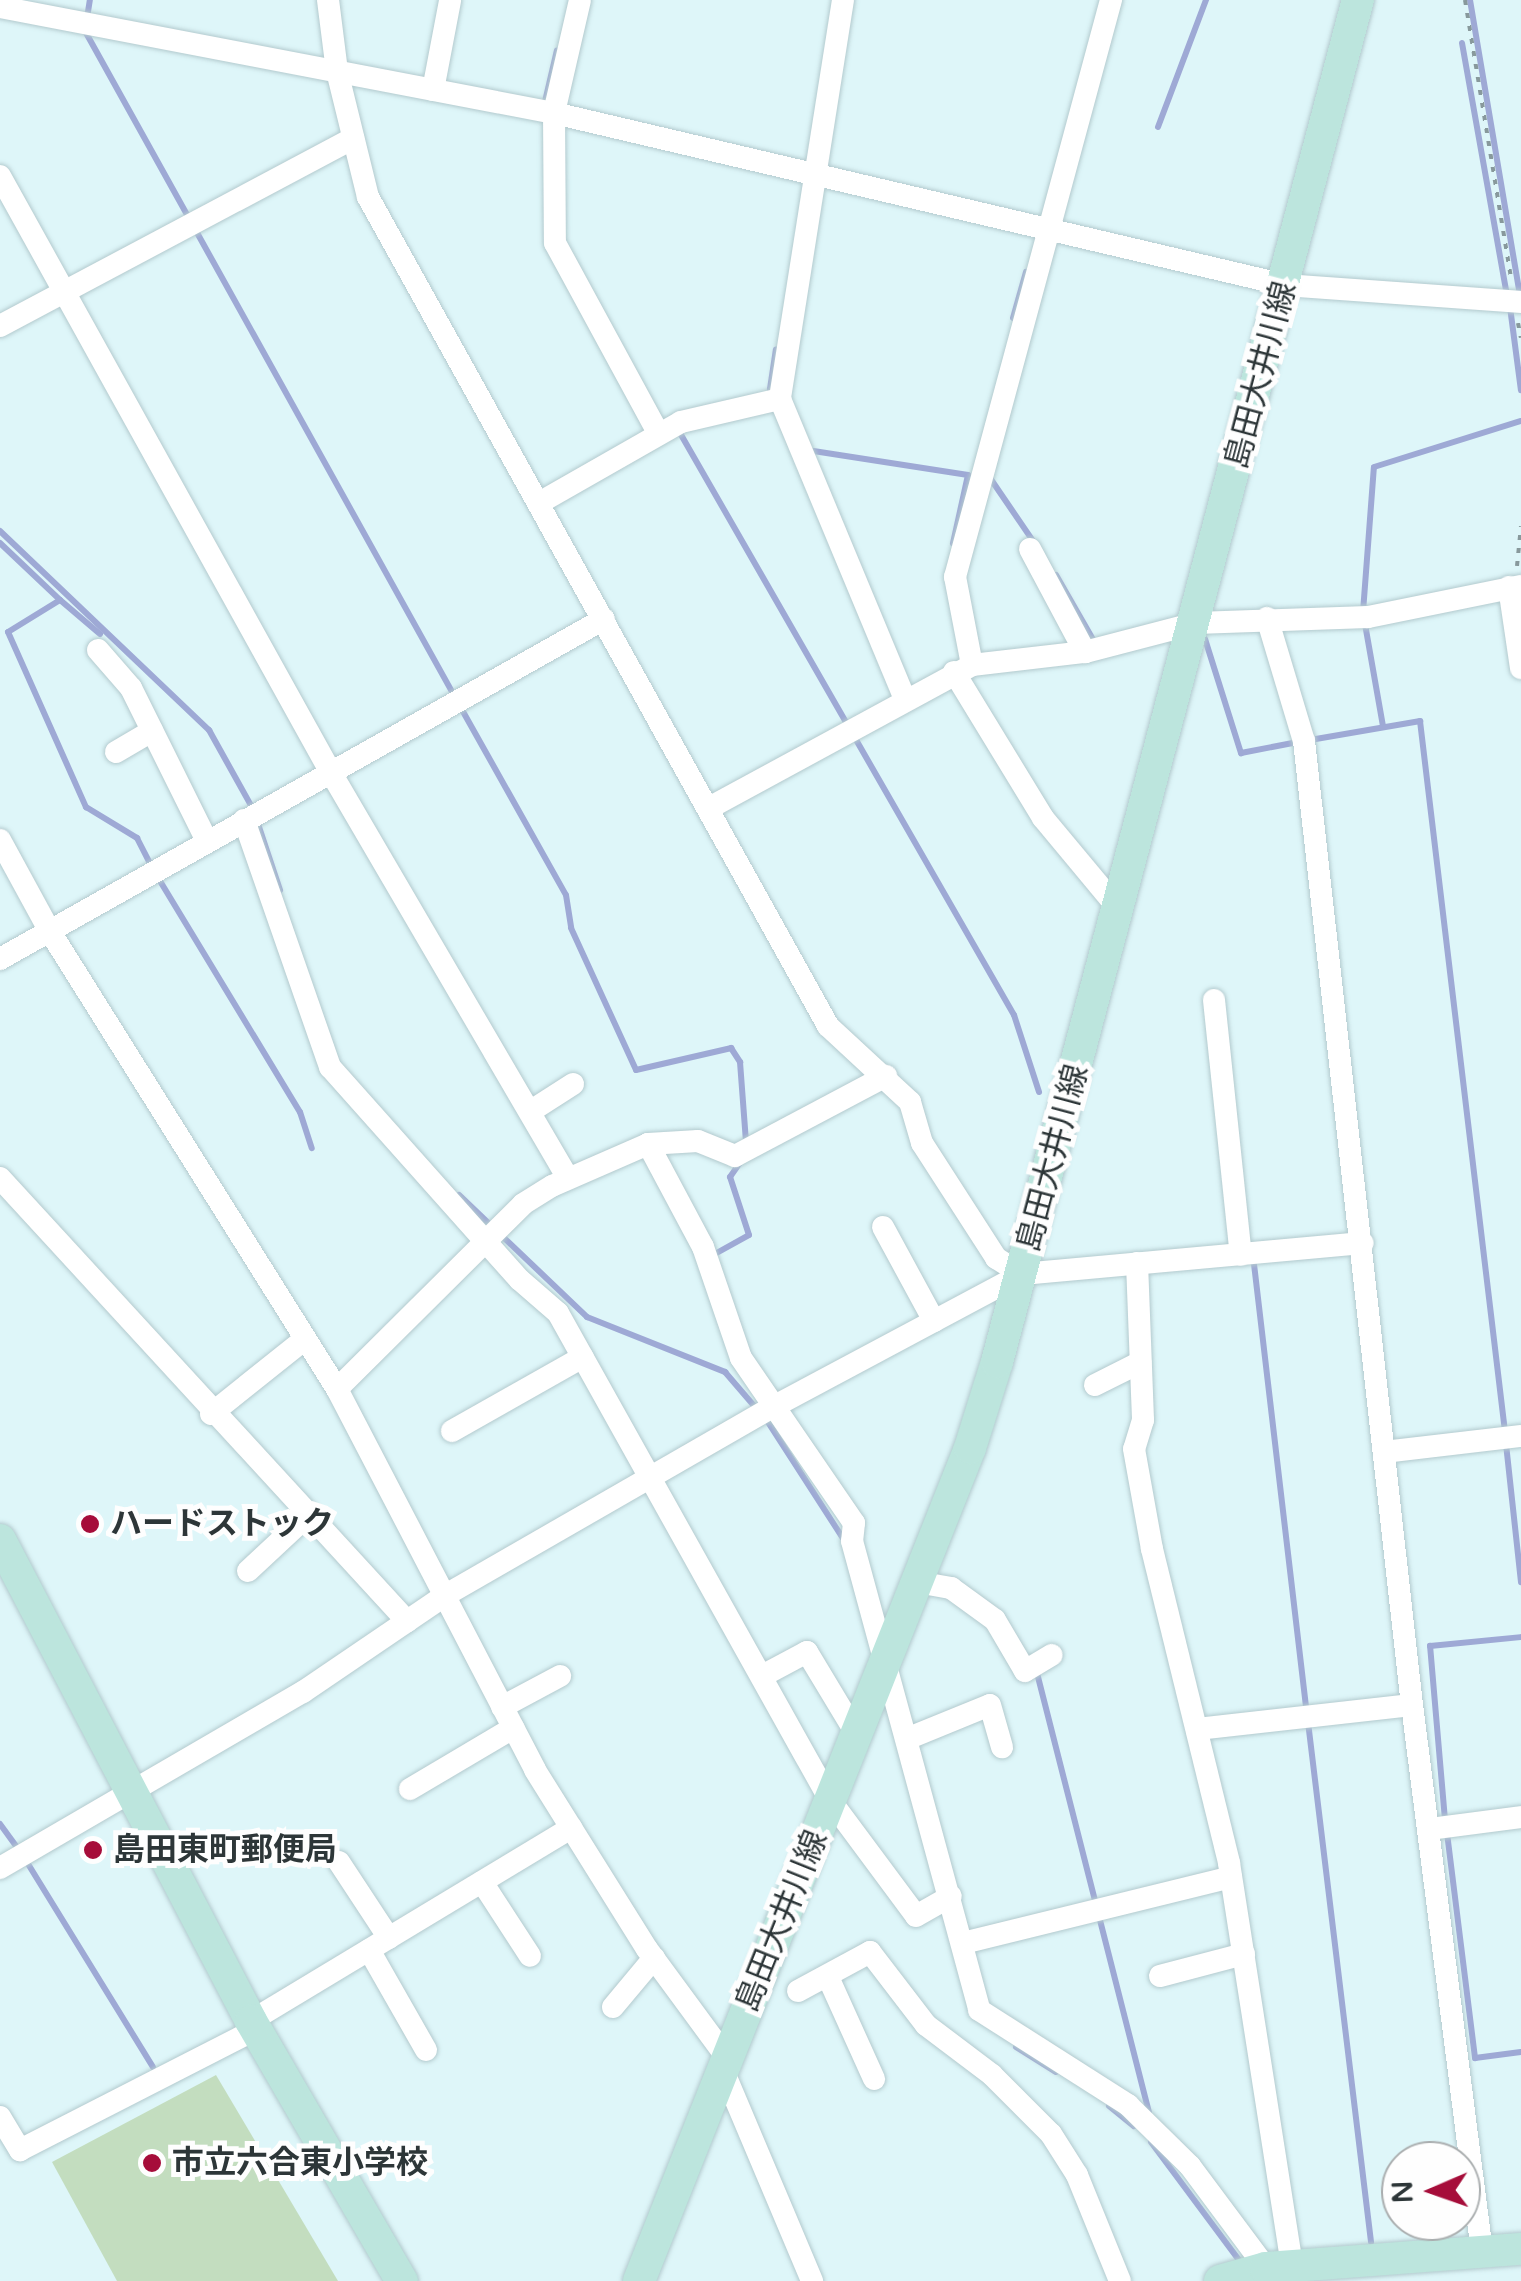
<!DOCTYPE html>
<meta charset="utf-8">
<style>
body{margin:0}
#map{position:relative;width:1521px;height:2281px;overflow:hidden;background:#def6f9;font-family:"Varela Round","Noto Sans JP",sans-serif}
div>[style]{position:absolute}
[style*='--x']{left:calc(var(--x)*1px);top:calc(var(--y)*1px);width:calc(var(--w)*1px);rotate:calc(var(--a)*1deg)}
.green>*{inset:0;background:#c3ddbf}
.stream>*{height:6px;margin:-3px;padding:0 3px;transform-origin:3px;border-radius:3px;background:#9ea9d5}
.path>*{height:4px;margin-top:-2px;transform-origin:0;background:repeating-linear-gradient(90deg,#88999c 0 5px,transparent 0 13px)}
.roads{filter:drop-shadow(0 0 2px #b3cace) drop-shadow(0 0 2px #b3cace)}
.street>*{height:22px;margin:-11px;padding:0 11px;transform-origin:11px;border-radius:11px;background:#fff}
.secondary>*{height:32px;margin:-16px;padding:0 16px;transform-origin:16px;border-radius:16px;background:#bce5dd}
.dots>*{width:28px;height:28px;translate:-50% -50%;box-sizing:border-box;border:5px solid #fefefe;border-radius:50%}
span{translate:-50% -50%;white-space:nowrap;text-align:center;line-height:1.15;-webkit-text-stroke:10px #fefefe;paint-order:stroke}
.street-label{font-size:32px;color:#2d3638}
.poi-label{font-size:32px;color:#2d3638;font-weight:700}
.left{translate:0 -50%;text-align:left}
.north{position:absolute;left:1381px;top:2141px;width:100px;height:100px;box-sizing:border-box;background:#fefefe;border:2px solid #aaaeaf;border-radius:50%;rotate:268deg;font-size:28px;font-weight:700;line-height:40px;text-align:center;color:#2d3638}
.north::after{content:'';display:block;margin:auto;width:35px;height:45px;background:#a60d3a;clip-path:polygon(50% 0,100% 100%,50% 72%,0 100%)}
</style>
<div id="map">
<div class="green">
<i style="clip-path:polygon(216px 2075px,338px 2281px,117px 2281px,52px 2162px)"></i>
</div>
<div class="stream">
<i style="--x:1470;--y:0;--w:299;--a:80.4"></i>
<i style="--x:87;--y:18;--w:18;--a:-81"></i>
<i style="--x:85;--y:31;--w:762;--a:60.95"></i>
<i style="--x:1462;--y:43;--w:256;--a:79.9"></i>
<i style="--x:544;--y:106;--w:57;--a:-76.9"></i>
<i style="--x:1158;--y:127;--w:136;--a:-69.3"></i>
<i style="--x:1510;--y:307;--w:84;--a:82.5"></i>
<i style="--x:1013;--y:318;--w:48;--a:-74.2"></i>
<i style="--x:775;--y:394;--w:7;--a:-135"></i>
<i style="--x:770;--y:389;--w:40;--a:-81.5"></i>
<i style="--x:680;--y:433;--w:671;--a:60.15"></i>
<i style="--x:1014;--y:1015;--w:81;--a:72"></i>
<i style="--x:807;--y:450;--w:163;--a:8.8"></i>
<i style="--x:968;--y:475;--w:70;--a:102.4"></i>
<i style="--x:988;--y:475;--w:83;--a:55.7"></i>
<i style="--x:0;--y:531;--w:289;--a:43.6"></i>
<i style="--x:209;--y:730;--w:90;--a:60.9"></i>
<i style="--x:0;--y:543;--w:83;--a:43.5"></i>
<i style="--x:1056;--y:575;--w:76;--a:60.1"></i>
<i style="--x:1363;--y:612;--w:145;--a:-85.7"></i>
<i style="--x:1374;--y:467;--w:154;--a:-17.4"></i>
<i style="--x:1365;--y:624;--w:104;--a:80"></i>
<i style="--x:100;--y:634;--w:52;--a:-139.6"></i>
<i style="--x:60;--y:600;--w:61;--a:148.4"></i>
<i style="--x:8;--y:632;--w:192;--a:66"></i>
<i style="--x:86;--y:807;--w:60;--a:31.3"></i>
<i style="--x:137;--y:838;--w:30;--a:63"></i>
<i style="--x:1205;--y:639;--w:120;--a:72.5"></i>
<i style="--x:1241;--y:753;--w:58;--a:-10.9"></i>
<i style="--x:461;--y:708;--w:214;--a:60.7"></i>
<i style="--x:566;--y:895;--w:33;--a:81"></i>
<i style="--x:571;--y:928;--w:156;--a:65.4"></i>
<i style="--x:636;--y:1070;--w:98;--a:-13"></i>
<i style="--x:731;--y:1048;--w:17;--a:57"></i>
<i style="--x:740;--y:1062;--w:79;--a:85.7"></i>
<i style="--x:1310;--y:740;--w:112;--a:-9.8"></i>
<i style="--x:1420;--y:721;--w:716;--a:83.18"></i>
<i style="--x:257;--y:821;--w:73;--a:71.6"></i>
<i style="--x:157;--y:876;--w:276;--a:58.8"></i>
<i style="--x:300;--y:1112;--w:38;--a:72"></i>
<i style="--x:459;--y:1195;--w:177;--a:43.6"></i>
<i style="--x:587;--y:1317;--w:149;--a:21.7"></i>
<i style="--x:725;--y:1372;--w:66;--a:49.3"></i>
<i style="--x:768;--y:1422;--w:140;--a:57.2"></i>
<i style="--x:713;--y:1255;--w:41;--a:-29.1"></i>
<i style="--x:749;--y:1235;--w:61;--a:-108.1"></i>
<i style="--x:730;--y:1177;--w:16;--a:-55"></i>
<i style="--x:1254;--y:1264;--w:449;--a:83.3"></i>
<i style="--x:1506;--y:1444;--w:139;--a:83.8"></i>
<i style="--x:1037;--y:1673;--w:453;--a:75.7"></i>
<i style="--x:1308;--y:1722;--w:524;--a:83.09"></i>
<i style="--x:1445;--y:1820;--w:175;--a:-94.9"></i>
<i style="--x:1430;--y:1646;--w:91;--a:-5.6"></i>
<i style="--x:0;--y:1824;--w:31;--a:54"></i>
<i style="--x:1447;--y:1833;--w:227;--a:82.9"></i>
<i style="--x:1475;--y:2058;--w:46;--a:-7.4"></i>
<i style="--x:25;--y:1859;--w:244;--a:58.4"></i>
<i style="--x:1016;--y:2047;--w:47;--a:32"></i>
<i style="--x:1109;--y:2106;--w:32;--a:39"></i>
<i style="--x:1151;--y:2142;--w:152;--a:53.3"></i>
</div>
<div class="path">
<i style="--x:1465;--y:0;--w:283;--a:80.6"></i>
<i style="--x:1518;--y:323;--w:15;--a:79"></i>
<i style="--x:1517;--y:566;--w:40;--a:-84.3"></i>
</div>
<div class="roads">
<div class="street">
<i style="--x:328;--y:0;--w:72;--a:82.8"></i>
<i style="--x:337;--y:71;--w:130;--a:76.2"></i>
<i style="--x:368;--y:197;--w:948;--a:60.97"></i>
<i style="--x:828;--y:1026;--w:112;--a:42.8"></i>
<i style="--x:910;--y:1102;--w:43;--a:73.7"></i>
<i style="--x:922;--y:1143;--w:137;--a:57.2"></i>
<i style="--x:996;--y:1258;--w:31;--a:32"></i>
<i style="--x:580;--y:0;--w:116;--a:103"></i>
<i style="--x:554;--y:113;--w:130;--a:89.6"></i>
<i style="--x:555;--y:243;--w:216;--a:61.5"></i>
<i style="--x:843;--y:0;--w:404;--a:99"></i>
<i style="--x:780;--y:399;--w:323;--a:67.4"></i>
<i style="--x:0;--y:7;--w:564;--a:10.83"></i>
<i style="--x:554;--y:113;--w:751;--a:13.24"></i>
<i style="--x:1285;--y:285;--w:237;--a:4.1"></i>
<i style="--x:433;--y:90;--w:91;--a:-79.2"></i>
<i style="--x:0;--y:176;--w:680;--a:60.99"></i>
<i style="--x:330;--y:771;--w:471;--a:59.7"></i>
<i style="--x:0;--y:326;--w:400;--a:-28"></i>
<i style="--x:539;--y:503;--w:163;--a:-29.7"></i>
<i style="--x:681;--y:422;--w:102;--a:-13.1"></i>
<i style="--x:1030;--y:549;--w:117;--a:61.9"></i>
<i style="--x:1509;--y:587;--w:82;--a:81.6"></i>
<i style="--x:1267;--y:618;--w:128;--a:73.3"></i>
<i style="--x:1304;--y:741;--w:970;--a:83.61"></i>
<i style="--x:1412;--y:1705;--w:551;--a:82.71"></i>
<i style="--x:98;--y:650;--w:50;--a:49"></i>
<i style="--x:131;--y:688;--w:171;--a:63.6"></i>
<i style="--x:972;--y:665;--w:90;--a:-100.9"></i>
<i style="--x:955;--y:577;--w:598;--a:-74.87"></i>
<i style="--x:954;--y:672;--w:171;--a:58.6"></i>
<i style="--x:1043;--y:818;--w:117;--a:50.2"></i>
<i style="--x:116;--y:752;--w:42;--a:-30.3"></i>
<i style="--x:709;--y:808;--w:299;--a:-28.5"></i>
<i style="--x:972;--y:665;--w:114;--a:-6.6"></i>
<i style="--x:1085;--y:652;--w:115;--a:-14.6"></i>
<i style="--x:1196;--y:623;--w:172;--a:-2"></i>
<i style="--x:1368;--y:617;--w:156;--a:-11.5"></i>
<i style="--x:244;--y:820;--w:262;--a:70.8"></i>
<i style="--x:330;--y:1067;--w:285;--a:48.3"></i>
<i style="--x:520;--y:1280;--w:50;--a:41"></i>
<i style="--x:558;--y:1313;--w:558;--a:60.82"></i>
<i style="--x:830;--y:1800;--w:144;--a:53.4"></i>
<i style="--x:916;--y:1916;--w:40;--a:-29.7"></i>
<i style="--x:0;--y:840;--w:102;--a:61.4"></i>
<i style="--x:49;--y:930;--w:542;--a:57.89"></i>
<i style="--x:337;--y:1389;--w:429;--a:62.5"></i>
<i style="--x:535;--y:1770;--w:211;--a:58"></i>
<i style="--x:647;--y:1949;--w:135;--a:53.7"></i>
<i style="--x:0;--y:959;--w:693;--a:-29.38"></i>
<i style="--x:1214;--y:1000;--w:256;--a:84"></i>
<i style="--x:531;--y:1111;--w:50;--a:-32.7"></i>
<i style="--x:648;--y:1144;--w:117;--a:61.9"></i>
<i style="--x:703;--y:1247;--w:117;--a:71.1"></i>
<i style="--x:741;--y:1358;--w:200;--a:55.6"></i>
<i style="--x:854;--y:1523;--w:18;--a:96"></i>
<i style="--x:852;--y:1541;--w:486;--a:74.8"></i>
<i style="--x:979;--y:2010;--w:177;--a:32.5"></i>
<i style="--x:1128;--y:2105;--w:87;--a:44.5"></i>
<i style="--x:1190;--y:2166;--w:127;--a:53.3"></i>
<i style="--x:0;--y:1178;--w:602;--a:47.43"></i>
<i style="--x:883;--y:1227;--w:107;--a:61.5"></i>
<i style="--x:1137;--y:1263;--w:157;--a:87.8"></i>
<i style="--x:1143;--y:1420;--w:30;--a:107"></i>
<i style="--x:1134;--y:1449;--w:102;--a:79.8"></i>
<i style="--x:1152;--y:1549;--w:323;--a:76.2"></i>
<i style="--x:1229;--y:1863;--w:419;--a:81.1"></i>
<i style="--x:1095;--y:1385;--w:51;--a:-26.6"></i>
<i style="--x:337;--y:1389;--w:262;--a:-44.8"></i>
<i style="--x:523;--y:1204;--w:34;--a:-32"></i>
<i style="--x:552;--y:1186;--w:105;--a:-23.6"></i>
<i style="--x:648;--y:1144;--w:50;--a:-3.4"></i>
<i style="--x:698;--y:1141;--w:40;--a:22"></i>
<i style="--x:735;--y:1156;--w:171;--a:-27.9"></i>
<i style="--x:211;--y:1414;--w:120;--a:-38.6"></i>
<i style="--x:452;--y:1431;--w:150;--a:-29.5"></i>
<i style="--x:1384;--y:1452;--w:138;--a:-6.7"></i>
<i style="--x:248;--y:1571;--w:81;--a:-43"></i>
<i style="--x:917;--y:1582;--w:35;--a:10"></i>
<i style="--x:951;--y:1588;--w:54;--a:36"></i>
<i style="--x:995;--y:1620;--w:59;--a:59.5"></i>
<i style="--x:1025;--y:1671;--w:31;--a:-31"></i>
<i style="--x:762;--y:1676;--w:51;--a:-28.1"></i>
<i style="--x:807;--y:1652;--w:97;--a:58.9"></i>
<i style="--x:502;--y:1707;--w:66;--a:-28.1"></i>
<i style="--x:1197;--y:1729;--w:216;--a:-6.4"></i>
<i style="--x:909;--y:1738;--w:87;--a:-22.2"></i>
<i style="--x:990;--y:1705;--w:44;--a:74.1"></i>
<i style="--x:410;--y:1789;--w:120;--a:-30.6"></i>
<i style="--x:1430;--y:1829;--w:92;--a:-7.5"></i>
<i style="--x:339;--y:1862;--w:91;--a:56.7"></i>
<i style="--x:0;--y:1868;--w:350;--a:-30.2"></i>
<i style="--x:303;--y:1692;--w:171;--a:-34.2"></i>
<i style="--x:444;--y:1596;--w:377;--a:-29.9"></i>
<i style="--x:771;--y:1408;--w:285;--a:-28.1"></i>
<i style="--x:1022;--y:1274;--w:342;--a:-5.2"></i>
<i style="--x:482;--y:1882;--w:88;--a:57"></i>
<i style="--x:963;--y:1943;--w:276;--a:-13.8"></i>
<i style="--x:369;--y:1950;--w:115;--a:60.3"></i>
<i style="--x:1160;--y:1976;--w:87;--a:-14.7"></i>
<i style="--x:828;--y:1977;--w:112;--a:65.7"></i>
<i style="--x:798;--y:1991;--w:82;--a:-28.4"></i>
<i style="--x:870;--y:1952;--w:92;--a:52.5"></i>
<i style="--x:926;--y:2025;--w:83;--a:37.1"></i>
<i style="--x:992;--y:2075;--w:83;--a:45"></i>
<i style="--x:1051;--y:2134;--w:49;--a:57.6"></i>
<i style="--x:1077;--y:2175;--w:114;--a:67.9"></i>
<i style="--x:613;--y:2007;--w:64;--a:-50.1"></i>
<i style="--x:251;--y:2021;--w:374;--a:-31.1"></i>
<i style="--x:723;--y:2070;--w:229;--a:67.1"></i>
<i style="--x:0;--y:2117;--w:39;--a:59"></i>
<i style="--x:20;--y:2150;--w:265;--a:-27.1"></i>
</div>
<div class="secondary">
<i style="--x:0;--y:1540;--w:543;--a:62.44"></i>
<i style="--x:251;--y:2021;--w:301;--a:59.9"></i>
<i style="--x:639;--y:2281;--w:896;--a:-68.33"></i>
<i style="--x:970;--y:1448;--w:90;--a:-72.6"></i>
<i style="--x:997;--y:1362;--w:1409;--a:-75.16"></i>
<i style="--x:1220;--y:2281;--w:48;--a:-15.8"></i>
<i style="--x:1266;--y:2268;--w:256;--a:-4.3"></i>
</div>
</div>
<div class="dots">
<i style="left:90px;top:1524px;background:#a60d3a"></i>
<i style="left:93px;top:1850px;background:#a60d3a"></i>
<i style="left:152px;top:2163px;background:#a60d3a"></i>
</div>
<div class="street-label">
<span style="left:1261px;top:375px;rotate:-75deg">島田大井川線</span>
<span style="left:1053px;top:1158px;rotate:-75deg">島田大井川線</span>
<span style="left:782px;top:1921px;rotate:-68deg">島田大井川線</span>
</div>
<div class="poi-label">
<span class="left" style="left:110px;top:1524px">ハードストック</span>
<span class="left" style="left:113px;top:1850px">島田東町郵便局</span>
<span class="left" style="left:172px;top:2163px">市立六合東小学校</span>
</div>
<div class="north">N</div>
</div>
